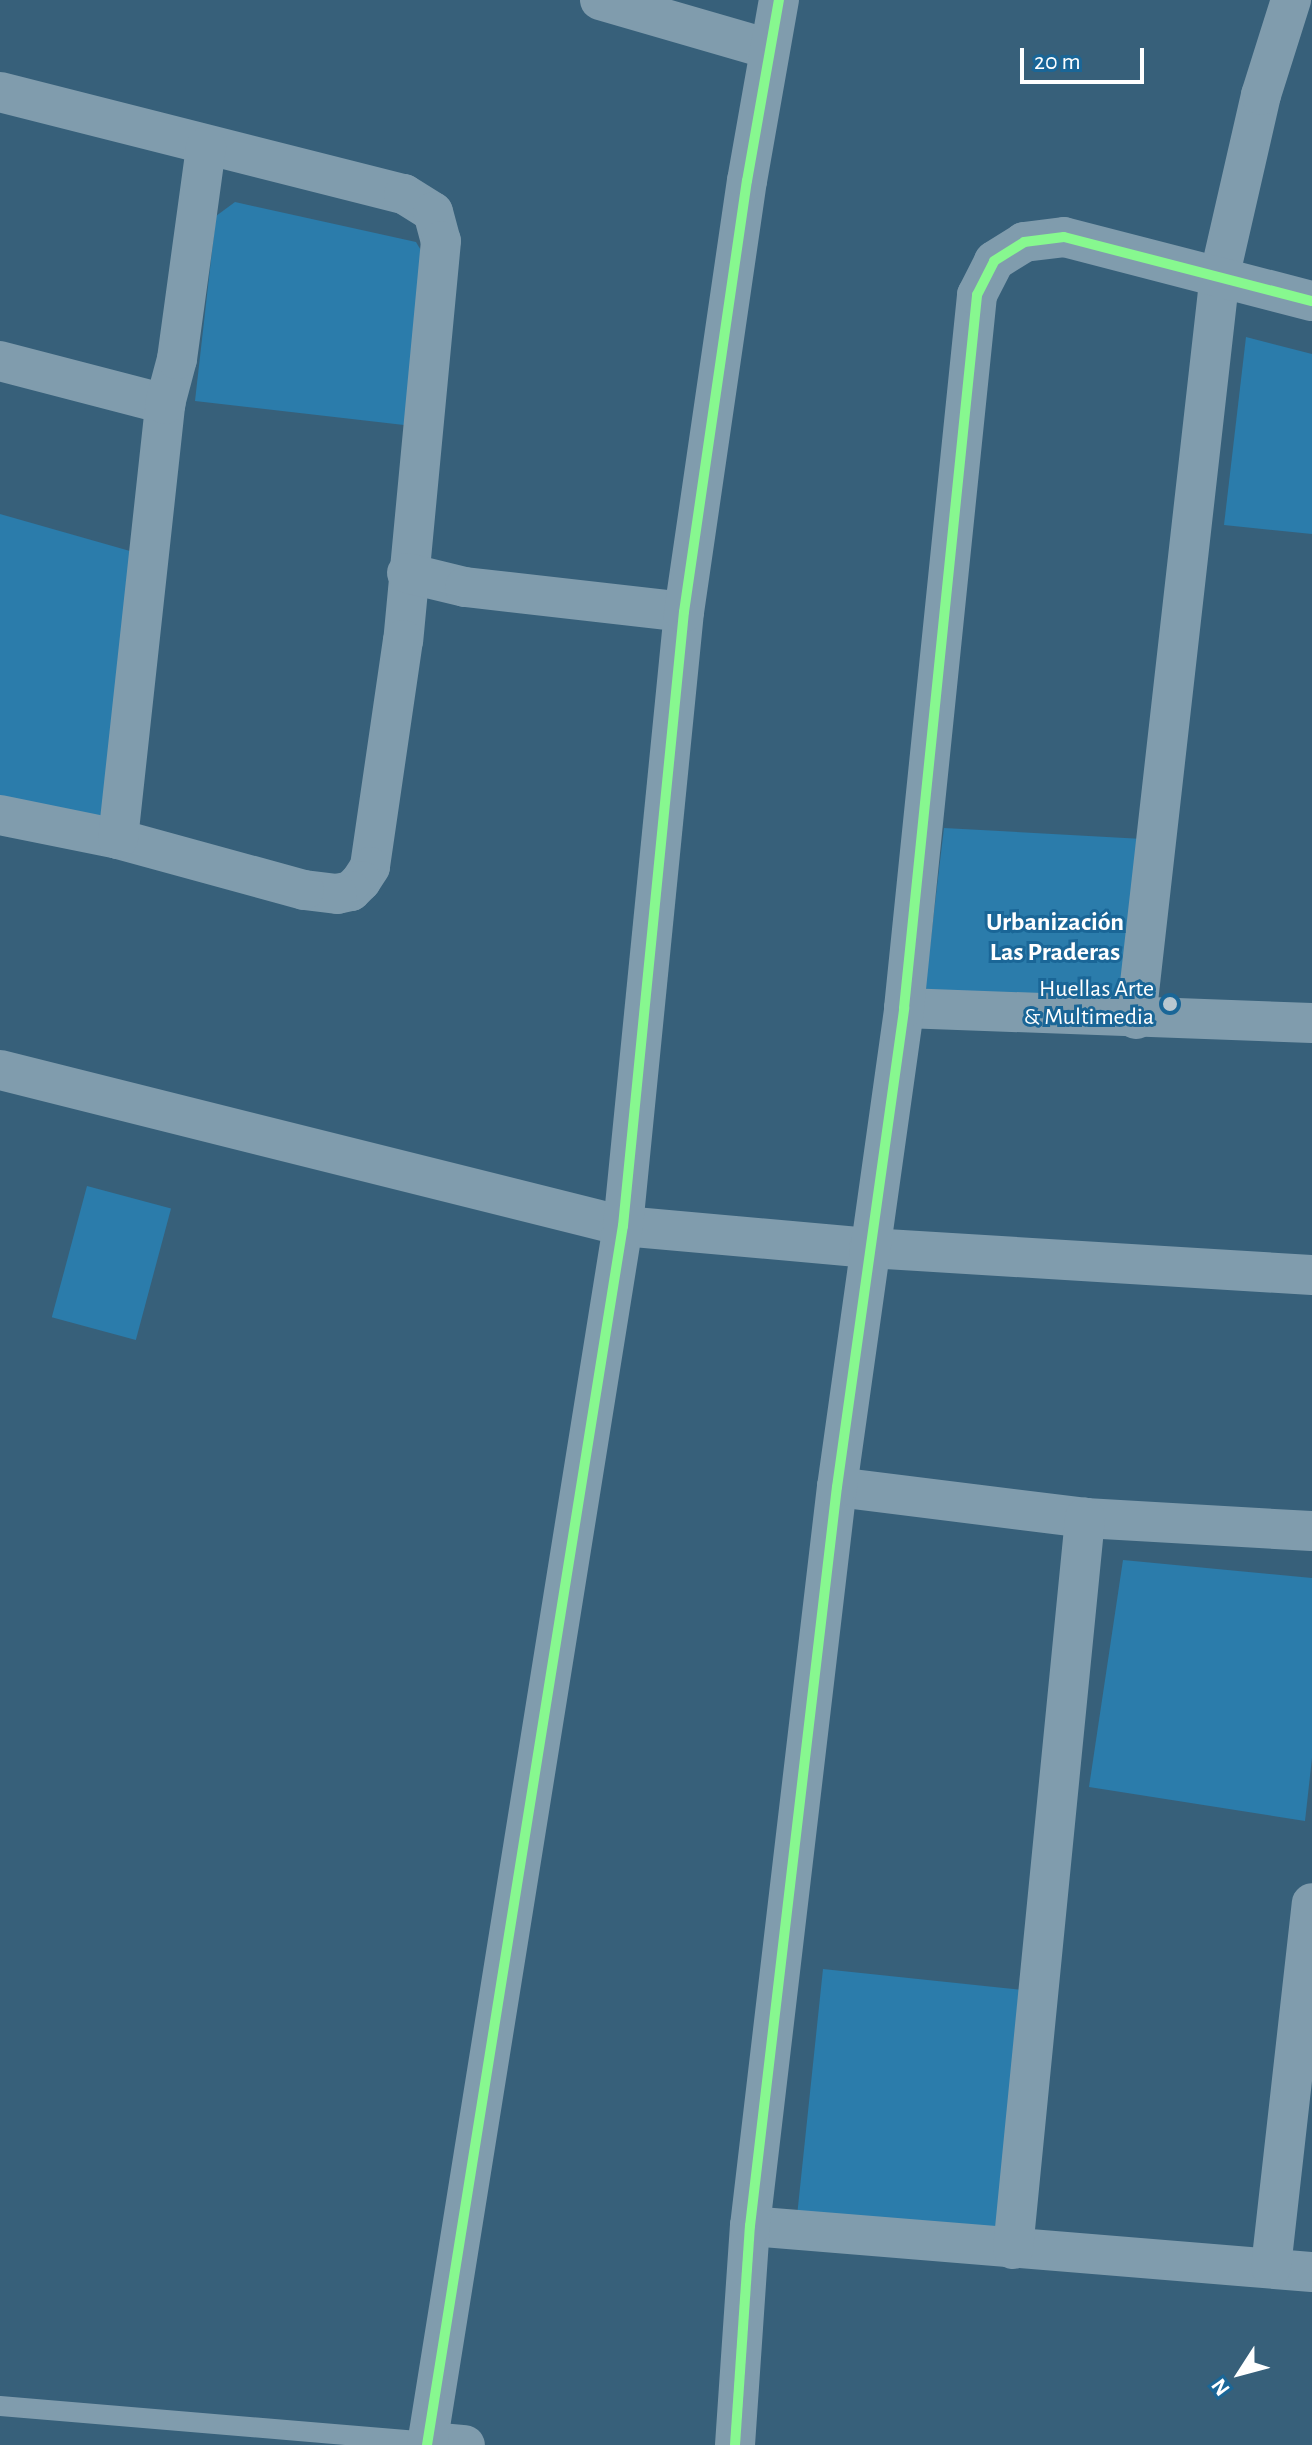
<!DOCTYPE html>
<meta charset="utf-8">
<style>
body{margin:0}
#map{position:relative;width:1312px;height:2445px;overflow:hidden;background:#37607a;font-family:"Alegreya Sans",sans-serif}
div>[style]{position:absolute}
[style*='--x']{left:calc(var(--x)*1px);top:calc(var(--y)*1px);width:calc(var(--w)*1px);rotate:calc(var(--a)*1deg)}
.green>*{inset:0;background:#2b7cab;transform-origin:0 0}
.service>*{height:20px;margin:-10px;padding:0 10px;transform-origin:10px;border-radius:10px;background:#809cad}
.minor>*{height:40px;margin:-20px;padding:0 20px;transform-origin:20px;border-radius:20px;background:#809cad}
.cycleway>*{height:10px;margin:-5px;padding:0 5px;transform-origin:5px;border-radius:5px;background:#87f88f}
.dots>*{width:22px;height:22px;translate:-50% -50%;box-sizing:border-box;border:4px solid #1a6697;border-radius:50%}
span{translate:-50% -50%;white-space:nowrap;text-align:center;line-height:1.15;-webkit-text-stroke:6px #1a6697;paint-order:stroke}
.poi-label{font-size:24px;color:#fff}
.right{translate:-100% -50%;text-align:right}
.neighbourhood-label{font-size:26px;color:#fff;font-weight:700}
.north{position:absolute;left:1200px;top:2333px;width:80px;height:80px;-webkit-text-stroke:6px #1a6697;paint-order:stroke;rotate:234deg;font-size:22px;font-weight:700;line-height:32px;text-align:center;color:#fff}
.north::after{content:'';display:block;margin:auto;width:28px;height:36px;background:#fff;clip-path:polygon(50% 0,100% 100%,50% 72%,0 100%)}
.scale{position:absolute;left:1020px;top:48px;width:124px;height:36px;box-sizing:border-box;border:4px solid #fff;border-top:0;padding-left:10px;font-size:24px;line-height:28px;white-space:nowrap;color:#fff;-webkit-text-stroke:6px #1a6697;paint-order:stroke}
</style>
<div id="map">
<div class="green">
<i style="clip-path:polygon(235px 202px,416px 242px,432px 269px,404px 425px,195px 401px,216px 216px)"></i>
<i style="clip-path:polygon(1246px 337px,1312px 354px,1312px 534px,1224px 525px)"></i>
<i style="clip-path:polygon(0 514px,137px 553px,109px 819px,0 808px)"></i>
<i style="clip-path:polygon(944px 828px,1143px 839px,1126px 998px,933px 998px,925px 987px)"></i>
<i style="left:87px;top:1186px;width:87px;height:136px;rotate:15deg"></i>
<i style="clip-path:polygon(1123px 1560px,1312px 1578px,1312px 1758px,1305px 1821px,1089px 1787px)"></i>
<i style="left:823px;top:1969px;width:206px;height:253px;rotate:6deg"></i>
</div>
<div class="service">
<i style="--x:0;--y:2406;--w:431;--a:4.8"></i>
</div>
<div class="minor">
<i style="--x:600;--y:0;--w:176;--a:16.2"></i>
<i style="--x:0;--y:92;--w:417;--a:14.2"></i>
<i style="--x:404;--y:194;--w:34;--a:32"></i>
<i style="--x:433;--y:212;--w:30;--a:75"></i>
<i style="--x:441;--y:241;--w:401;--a:95.4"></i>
<i style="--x:403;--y:640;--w:229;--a:98.3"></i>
<i style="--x:370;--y:867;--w:17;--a:123"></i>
<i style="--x:361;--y:881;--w:14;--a:135"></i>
<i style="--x:351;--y:891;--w:14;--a:168"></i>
<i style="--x:337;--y:894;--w:33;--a:-173"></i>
<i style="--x:304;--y:890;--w:193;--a:-164.7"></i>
<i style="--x:118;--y:839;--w:120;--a:-168.5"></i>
<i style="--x:0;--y:361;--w:171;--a:14.6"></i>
<i style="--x:407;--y:573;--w:60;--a:13.6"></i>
<i style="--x:465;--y:587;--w:220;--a:6.5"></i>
<i style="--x:118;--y:839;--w:438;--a:-83.8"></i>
<i style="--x:165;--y:404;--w:47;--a:-75.1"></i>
<i style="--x:177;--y:359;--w:214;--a:-82.2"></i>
<i style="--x:904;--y:1008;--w:408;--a:2.1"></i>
<i style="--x:1136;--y:1019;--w:750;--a:-83.57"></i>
<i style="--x:1220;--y:274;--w:184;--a:-77.1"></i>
<i style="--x:1261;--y:95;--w:100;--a:-72.5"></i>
<i style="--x:0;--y:1070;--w:642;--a:14.06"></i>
<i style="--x:623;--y:1226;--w:247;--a:5.1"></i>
<i style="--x:869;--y:1248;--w:444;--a:3.5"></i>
<i style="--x:837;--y:1487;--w:250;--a:7.1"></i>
<i style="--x:1085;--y:1518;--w:227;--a:3.3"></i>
<i style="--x:750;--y:2226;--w:564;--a:4.68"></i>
<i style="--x:1013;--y:2249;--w:735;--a:-84.37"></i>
<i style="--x:1271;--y:2267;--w:366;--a:-83.6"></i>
<i style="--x:429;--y:2442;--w:36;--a:5"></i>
<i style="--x:427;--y:2445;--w:1235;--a:-80.87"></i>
<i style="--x:623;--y:1226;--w:617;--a:-84.33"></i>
<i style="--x:684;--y:612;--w:436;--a:-81.7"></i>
<i style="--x:747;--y:181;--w:184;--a:-80"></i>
<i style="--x:735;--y:2445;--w:220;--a:-86.1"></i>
<i style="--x:750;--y:2226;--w:744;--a:-83.29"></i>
<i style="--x:837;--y:1487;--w:484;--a:-82"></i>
<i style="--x:904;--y:1008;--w:717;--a:-84.15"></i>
<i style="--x:977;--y:295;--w:38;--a:-63"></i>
<i style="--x:994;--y:261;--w:36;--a:-32"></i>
<i style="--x:1024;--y:242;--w:40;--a:-7.1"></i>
<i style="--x:1064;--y:237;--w:256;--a:14.5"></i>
</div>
<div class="cycleway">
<i style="--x:427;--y:2445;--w:1235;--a:-80.87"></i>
<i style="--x:623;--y:1226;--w:617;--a:-84.33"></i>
<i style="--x:684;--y:612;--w:436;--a:-81.7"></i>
<i style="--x:747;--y:181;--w:184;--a:-80"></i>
<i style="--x:735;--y:2445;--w:220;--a:-86.1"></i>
<i style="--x:750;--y:2226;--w:744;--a:-83.29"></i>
<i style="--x:837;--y:1487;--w:484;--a:-82"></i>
<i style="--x:904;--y:1008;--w:717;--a:-84.15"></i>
<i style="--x:977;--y:295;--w:38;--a:-63"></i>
<i style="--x:994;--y:261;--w:36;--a:-32"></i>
<i style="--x:1024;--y:242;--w:40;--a:-7.1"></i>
<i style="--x:1064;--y:237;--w:256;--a:14.5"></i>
</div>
<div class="dots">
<i style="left:1170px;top:1004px;background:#b9c7d0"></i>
</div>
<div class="poi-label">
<span class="right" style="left:1154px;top:1004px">Huellas Arte<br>&amp; Multimedia</span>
</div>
<div class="neighbourhood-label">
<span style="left:1055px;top:938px">Urbanización<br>Las Praderas</span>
</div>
<div class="north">N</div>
<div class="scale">20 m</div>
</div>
